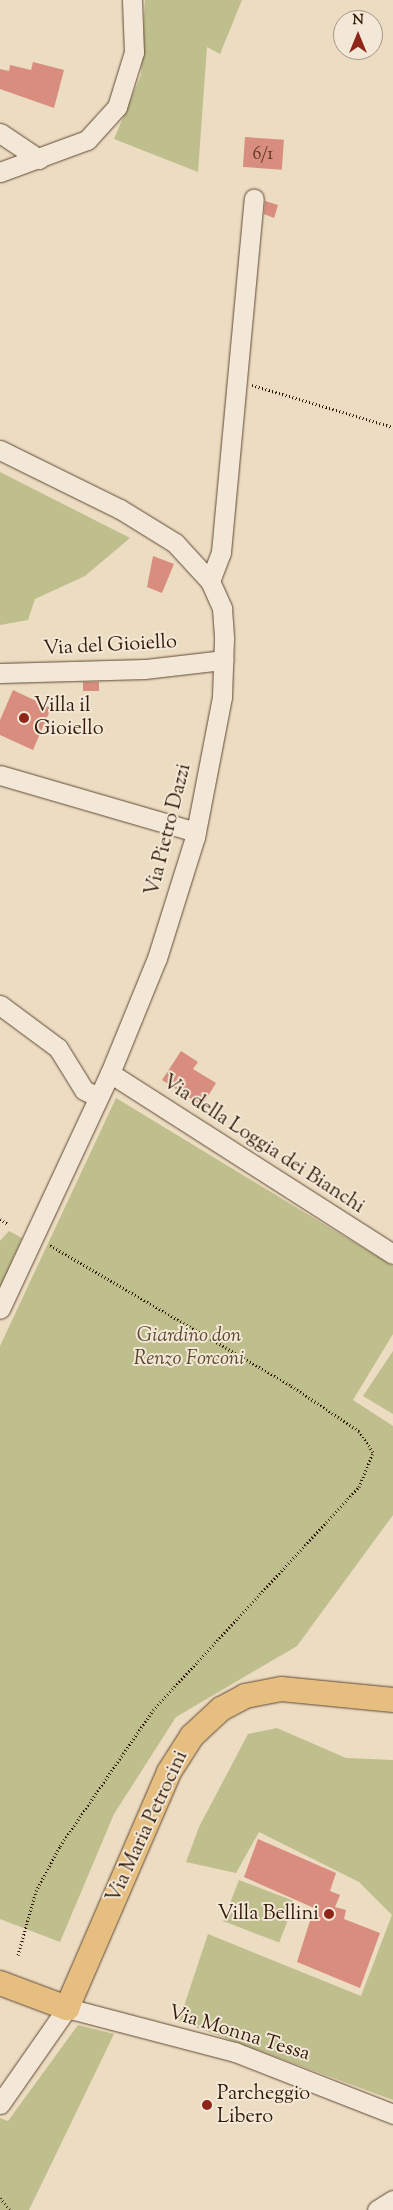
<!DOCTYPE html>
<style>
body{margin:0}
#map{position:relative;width:393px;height:2210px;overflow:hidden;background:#ecdcc1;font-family:"Sorts Mill Goudy",serif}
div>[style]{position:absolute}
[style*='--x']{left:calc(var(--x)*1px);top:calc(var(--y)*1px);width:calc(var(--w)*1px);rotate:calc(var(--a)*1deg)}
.green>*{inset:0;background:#bfbe8d;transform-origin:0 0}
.building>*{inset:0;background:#d88d7e;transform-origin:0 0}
.path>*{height:3px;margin-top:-1.5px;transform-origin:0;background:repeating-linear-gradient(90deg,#321806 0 1px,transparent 0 3.5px)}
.roads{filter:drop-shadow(0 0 1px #604935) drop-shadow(0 0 1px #604935)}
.minor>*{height:19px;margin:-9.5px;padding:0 9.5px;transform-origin:9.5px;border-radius:9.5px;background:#f3e8d7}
.major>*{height:24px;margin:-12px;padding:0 12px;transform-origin:12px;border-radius:12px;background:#e6be80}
.dots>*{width:14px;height:14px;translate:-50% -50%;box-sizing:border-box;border:2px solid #f3e8d7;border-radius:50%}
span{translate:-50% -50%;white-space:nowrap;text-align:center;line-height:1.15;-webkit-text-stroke:4px #f3e8d7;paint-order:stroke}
.number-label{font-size:18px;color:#5c3524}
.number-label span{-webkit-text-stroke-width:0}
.street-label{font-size:20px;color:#321806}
.poi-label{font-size:20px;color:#321806}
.left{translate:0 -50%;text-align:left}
.right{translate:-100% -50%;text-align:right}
.park-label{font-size:20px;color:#5c4a2e;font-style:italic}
.north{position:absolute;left:333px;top:10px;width:50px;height:50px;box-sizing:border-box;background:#f3e8d7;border:1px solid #a69583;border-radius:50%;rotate:0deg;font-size:14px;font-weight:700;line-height:20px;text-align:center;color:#321806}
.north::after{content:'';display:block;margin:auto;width:18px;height:22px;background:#8f2418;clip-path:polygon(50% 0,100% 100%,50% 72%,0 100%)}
</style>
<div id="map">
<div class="green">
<i style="clip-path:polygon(145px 0,242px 0,220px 54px,207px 47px,198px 172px,114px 139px,141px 75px)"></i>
<i style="clip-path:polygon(0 472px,130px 538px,85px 576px,35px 599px,28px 620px,0 625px)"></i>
<i style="clip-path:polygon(116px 1098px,393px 1266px,393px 1334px,353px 1400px,393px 1426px,393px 1515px,297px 1646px,176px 1717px,114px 1814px,60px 1942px,0 1919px,0 1346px)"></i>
<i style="clip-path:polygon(9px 1231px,22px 1238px,0 1287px,0 1241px)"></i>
<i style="clip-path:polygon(393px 1351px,393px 1414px,363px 1396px)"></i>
<i style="clip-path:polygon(277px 1728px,346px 1758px,393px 1760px,393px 2100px,179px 2021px,208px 1934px,361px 1996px,392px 1915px,359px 1882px,259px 1832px,236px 1873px,186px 1862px,199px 1827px,248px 1734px)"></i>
<i style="left:239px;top:1880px;width:60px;height:44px;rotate:21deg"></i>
<i style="clip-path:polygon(78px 2025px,114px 2034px,29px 2210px,0 2210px,0 2118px,8px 2121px)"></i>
</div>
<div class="building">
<i style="clip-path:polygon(33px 62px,64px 70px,54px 108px,0 89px,0 69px,9px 71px,10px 65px,31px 70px)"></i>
<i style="left:245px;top:137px;width:39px;height:30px;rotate:4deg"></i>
<i style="clip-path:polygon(265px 201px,278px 205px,274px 218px,264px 214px)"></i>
<i style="clip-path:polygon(153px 556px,174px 564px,162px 593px,147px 587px)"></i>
<i style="left:83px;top:682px;width:16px;height:9px"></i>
<i style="clip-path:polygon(13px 690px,51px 708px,33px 750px,0 735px,0 720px)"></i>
<i style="clip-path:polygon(181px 1051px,198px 1062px,193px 1069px,216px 1083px,202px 1106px,162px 1080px)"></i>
<i style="clip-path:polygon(258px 1839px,336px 1873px,330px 1891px,340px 1895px,335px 1907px,346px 1910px,344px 1919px,380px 1933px,360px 1988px,297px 1962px,314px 1908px,244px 1877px)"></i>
</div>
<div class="path">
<i style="--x:252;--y:385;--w:147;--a:16.6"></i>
<i style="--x:0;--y:1219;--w:9;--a:32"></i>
<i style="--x:18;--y:1955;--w:66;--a:-74.3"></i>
<i style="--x:36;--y:1891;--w:51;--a:-61.9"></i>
<i style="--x:60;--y:1846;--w:165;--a:-55.6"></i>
<i style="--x:153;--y:1710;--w:304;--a:-47.3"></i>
<i style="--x:359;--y:1487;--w:38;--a:-68"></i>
<i style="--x:373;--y:1452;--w:25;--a:-124"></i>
<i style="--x:359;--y:1431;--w:83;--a:-146.3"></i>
<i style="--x:290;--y:1385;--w:279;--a:-149.8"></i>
<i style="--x:0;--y:2198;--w:16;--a:50"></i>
</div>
<div class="roads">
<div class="minor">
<i style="--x:0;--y:133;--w:47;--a:33.7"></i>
<i style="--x:0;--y:172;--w:93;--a:-20.2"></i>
<i style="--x:87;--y:140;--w:45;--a:-47.7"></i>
<i style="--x:117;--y:107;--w:58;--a:-72.8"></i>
<i style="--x:134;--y:52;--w:52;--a:-92.2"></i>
<i style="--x:0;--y:450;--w:134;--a:26.2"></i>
<i style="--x:120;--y:509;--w:65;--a:31.7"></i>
<i style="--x:175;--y:543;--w:52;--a:47.4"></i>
<i style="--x:210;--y:581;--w:30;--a:66"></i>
<i style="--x:222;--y:608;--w:31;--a:86"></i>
<i style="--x:224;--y:639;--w:58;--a:92"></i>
<i style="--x:222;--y:697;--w:143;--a:100.9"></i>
<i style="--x:195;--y:837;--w:127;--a:107.4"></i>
<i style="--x:157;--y:958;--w:124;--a:112.2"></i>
<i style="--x:110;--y:1073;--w:260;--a:115"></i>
<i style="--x:210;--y:581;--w:31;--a:-69"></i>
<i style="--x:221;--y:552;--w:355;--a:-84.7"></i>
<i style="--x:0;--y:673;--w:145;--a:-1.6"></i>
<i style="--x:145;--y:669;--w:79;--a:-6.6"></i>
<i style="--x:0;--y:775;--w:204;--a:16.2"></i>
<i style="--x:0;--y:1005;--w:72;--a:36.6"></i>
<i style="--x:58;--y:1048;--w:49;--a:58.2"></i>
<i style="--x:84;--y:1090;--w:13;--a:27"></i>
<i style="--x:110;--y:1073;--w:336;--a:32.6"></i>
<i style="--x:0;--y:2104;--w:117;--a:-55.1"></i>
<i style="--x:67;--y:2008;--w:174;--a:14.7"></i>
<i style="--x:235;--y:2052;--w:170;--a:21.4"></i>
<i style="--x:377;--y:2210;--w:19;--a:-32"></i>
</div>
<div class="major">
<i style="--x:0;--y:1983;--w:72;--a:20.5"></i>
<i style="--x:67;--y:2008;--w:257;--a:-66.6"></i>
<i style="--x:169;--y:1772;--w:43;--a:-57.4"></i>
<i style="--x:192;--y:1736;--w:40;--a:-43"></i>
<i style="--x:221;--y:1709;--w:27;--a:-28"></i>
<i style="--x:245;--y:1696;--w:37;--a:-11"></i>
<i style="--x:281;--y:1689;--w:113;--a:5.6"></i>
</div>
</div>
<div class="dots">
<i style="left:24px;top:718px;background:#8f2418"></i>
<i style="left:329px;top:1914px;background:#8f2418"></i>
<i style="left:207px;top:2105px;background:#8f2418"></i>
</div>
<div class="number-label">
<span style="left:263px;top:155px">6/1</span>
</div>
<div class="street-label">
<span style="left:110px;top:646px;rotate:-3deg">Via del Gioiello</span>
<span style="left:169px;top:830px;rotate:-76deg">Via Pietro Dazzi</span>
<span style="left:263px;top:1145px;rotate:33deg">Via della Loggia dei Bianchi</span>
<span style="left:148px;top:1827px;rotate:-65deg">Via Maria Petrocini</span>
<span style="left:239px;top:2034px;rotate:17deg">Via Monna Tessa</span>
</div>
<div class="poi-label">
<span class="left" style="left:34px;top:718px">Villa il<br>Gioiello</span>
<span class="right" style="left:319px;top:1914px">Villa Bellini</span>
<span class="left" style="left:217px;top:2106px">Parcheggio<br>Libero</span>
</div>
<div class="park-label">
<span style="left:189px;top:1348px">Giardino don<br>Renzo Forconi</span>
</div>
<div class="north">N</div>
</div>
